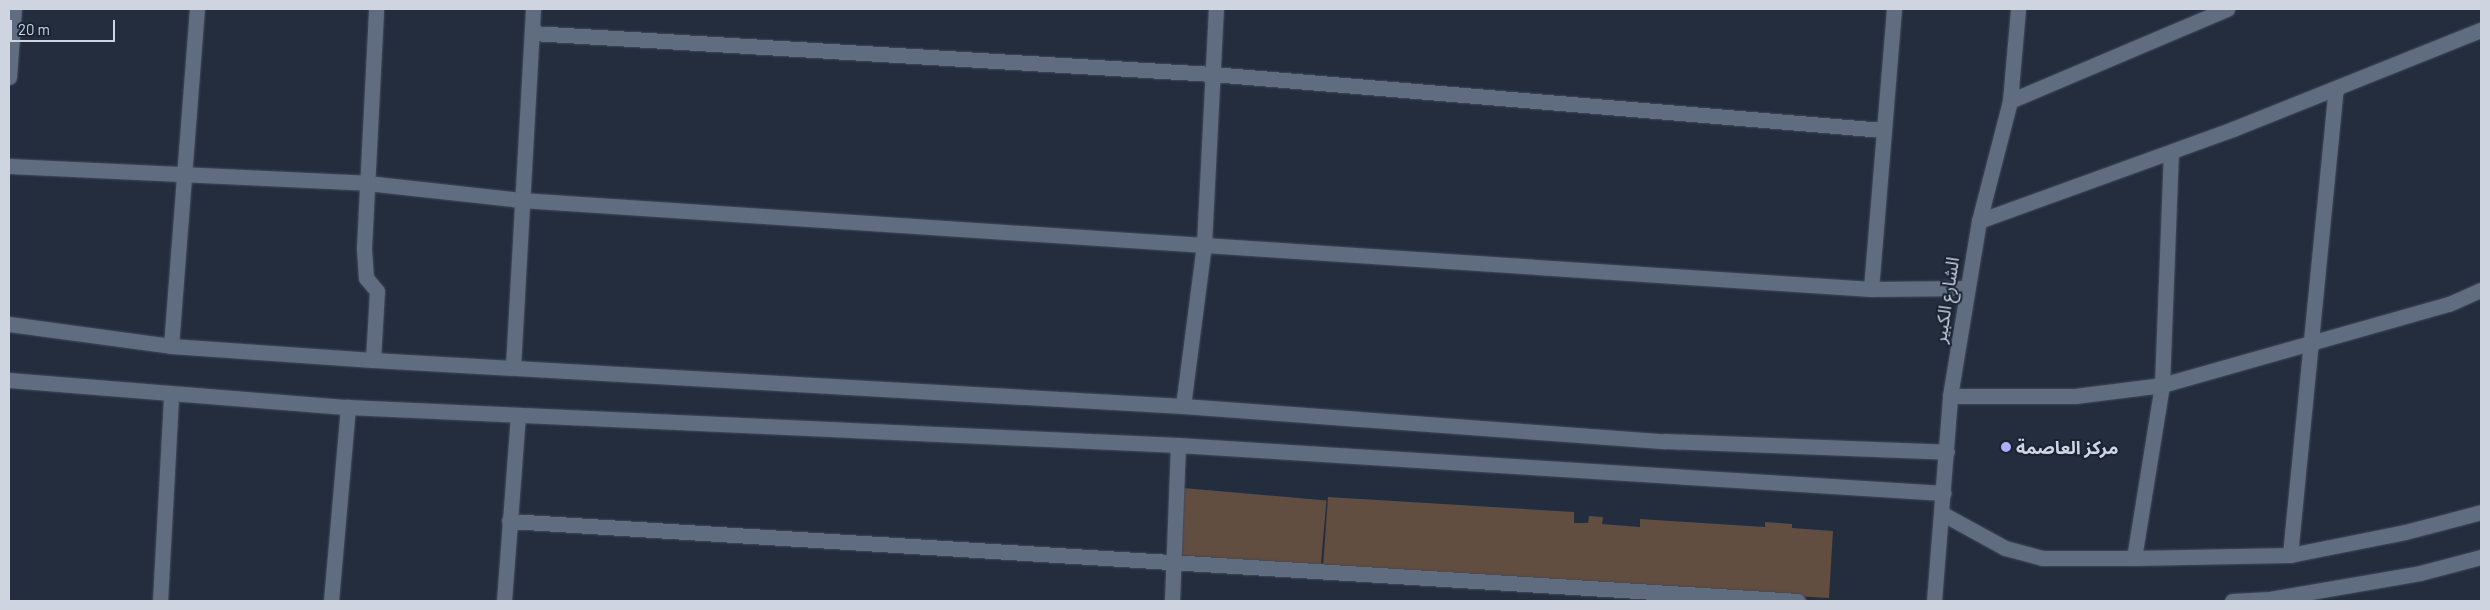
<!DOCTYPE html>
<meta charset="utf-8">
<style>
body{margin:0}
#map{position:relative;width:2490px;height:610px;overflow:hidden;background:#232d3e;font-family:Barlow,"Noto Sans Arabic",sans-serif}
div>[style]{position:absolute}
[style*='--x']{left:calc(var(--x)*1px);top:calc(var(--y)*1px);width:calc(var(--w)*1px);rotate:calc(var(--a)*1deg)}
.building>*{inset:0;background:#624d41;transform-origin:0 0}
.roads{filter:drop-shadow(0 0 1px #424b59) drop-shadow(0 0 1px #424b59)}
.minor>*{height:15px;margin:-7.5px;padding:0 7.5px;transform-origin:7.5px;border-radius:7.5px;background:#606c80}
.dots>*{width:14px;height:14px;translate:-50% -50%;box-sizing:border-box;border:2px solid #192334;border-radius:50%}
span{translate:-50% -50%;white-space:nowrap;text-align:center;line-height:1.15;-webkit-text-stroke:4px #192334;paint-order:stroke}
.street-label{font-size:18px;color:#ced5e0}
.poi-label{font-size:18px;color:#ced5e0;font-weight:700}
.left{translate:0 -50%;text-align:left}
.frame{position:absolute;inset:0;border:10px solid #ced5e0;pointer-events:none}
.scale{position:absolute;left:10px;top:20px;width:105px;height:22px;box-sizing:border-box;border:2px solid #ced5e0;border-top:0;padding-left:6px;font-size:15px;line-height:18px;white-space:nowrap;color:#ced5e0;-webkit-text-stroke:4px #192334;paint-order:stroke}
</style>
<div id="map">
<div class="building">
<i style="left:1183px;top:488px;width:144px;height:67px;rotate:5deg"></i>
<i style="clip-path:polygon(1328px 497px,1574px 512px,1574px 523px,1588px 523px,1589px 516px,1603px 517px,1602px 524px,1640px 527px,1640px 519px,1765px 527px,1765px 522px,1792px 524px,1792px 528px,1833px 531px,1829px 598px,1323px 567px)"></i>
</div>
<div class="roads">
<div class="minor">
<i style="--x:532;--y:33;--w:681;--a:3.45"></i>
<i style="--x:1212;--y:74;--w:673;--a:4.77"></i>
<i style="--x:9;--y:77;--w:68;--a:-85.8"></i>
<i style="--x:2010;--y:101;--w:236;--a:-23"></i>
<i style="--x:9;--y:166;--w:358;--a:2.7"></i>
<i style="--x:367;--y:183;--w:155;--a:6.3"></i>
<i style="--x:521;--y:200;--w:1353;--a:3.77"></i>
<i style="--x:1871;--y:289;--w:95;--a:-0.6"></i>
<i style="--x:1979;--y:221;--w:270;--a:-19.9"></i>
<i style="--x:2233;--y:129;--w:267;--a:-21.8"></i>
<i style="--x:1871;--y:289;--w:281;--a:-85.3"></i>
<i style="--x:9;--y:324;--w:163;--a:7.7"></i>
<i style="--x:171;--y:346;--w:202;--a:4"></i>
<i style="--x:373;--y:360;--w:811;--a:3.25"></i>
<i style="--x:1183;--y:406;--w:483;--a:4.2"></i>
<i style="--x:1665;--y:441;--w:282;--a:2.2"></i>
<i style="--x:171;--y:346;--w:338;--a:-85.6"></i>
<i style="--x:373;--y:360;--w:69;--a:-86.7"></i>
<i style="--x:377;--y:291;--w:17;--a:-130"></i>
<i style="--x:366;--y:278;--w:30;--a:-94"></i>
<i style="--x:364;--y:248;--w:239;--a:-87.1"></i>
<i style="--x:513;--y:367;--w:359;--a:-86.8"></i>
<i style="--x:9;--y:380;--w:340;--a:4.6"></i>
<i style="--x:348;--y:407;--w:831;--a:2.62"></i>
<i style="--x:1178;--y:445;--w:767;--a:3.59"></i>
<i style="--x:1950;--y:396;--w:125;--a:0"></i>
<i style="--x:2075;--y:396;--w:88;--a:-7.2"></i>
<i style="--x:2162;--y:385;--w:298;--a:-15.8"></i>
<i style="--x:2449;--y:304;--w:35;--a:-24"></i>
<i style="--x:1183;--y:406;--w:163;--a:-82.6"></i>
<i style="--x:1204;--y:244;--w:235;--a:-87.1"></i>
<i style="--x:1943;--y:514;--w:71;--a:28.7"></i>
<i style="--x:2005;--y:548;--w:38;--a:15"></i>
<i style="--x:2042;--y:558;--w:92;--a:0"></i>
<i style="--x:2134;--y:558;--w:156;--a:-1.1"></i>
<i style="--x:2290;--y:555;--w:117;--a:-11.3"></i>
<i style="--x:2405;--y:532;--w:79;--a:-14.7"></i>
<i style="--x:509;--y:521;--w:1291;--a:3.55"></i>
<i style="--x:2290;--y:555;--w:467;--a:-84.4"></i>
<i style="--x:2134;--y:558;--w:175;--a:-80.8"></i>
<i style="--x:2162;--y:385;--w:233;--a:-87.8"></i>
<i style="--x:160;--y:601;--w:206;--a:-86.9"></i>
<i style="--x:331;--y:601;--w:195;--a:-85"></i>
<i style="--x:504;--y:601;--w:186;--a:-85.7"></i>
<i style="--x:1172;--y:601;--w:156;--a:-87.8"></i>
<i style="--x:1934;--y:601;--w:206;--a:-85.5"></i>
<i style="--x:1950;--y:396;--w:177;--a:-80.6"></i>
<i style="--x:1979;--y:221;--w:124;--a:-75.5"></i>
<i style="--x:2010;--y:101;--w:92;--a:-85"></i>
<i style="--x:2232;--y:601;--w:38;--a:-3"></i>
<i style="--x:2270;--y:599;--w:152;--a:-9.8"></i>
<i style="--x:2420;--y:573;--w:63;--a:-14.7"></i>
</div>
</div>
<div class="dots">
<i style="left:2006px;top:447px;background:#b0aefa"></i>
</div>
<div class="street-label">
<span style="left:1946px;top:300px;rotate:-81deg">الشارع الكبير</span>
</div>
<div class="poi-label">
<span class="left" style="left:2016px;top:447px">مركز العاصمة</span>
</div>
<div class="frame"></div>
<div class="scale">20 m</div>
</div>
